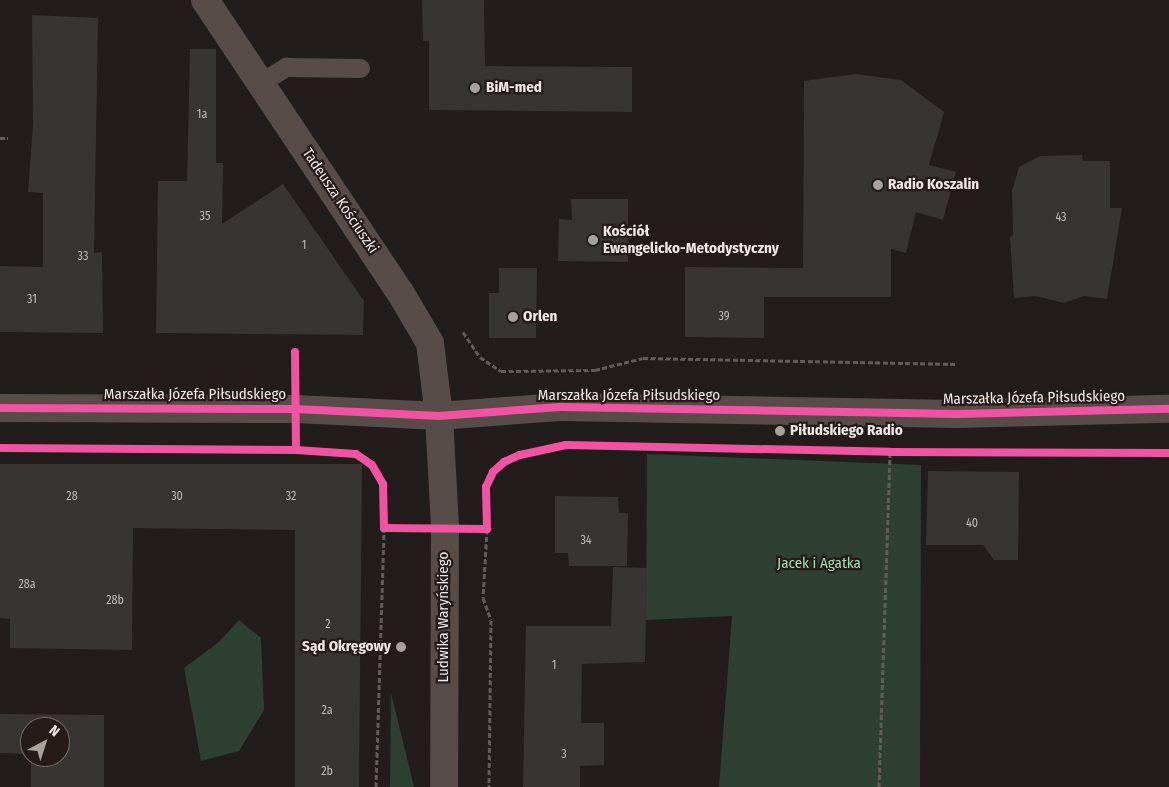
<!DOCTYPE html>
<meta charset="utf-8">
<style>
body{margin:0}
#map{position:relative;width:1169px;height:787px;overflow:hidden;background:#221c1b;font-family:"Fira Sans Condensed",sans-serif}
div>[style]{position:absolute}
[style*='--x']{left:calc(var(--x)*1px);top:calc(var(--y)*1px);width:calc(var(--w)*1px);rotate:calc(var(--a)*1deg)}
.green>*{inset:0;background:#2d4031}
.building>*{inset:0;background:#383432}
.path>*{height:3px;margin-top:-1.5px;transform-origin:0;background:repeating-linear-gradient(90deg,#635b57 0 5px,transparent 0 7.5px)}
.service>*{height:19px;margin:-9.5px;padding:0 9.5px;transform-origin:9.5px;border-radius:9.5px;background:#574c47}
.minor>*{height:28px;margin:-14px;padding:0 14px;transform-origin:14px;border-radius:14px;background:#574c47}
.tertiary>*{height:28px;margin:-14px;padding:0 14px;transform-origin:14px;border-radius:14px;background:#574c47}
.cycleway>*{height:8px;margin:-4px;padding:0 4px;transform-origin:4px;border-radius:4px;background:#f153a3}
.dots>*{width:14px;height:14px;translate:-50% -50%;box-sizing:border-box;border:2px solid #251b18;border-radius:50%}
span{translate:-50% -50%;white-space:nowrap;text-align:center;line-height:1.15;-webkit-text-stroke:4.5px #251b18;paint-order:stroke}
.number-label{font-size:12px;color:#c1bbb9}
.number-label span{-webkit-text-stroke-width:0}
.poi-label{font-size:15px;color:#efe8e6;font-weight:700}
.left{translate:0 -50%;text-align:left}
.right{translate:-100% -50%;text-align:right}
.street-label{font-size:15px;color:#efe8e6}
.park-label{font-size:15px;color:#a3dfb1}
.north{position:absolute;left:20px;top:717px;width:50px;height:50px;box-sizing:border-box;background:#251b18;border:1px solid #766d6a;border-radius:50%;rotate:40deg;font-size:14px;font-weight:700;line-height:20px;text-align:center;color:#efe8e6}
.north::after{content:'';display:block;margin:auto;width:18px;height:22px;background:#a7a19f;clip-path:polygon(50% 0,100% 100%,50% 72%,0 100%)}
</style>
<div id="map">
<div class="green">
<i style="clip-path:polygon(647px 454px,921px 465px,920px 787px,719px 787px,732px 616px,646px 620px)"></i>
<i style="clip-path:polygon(239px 620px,261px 638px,264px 710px,239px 751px,201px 761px,184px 668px,219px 642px)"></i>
<i style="clip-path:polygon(391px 693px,414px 787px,390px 787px)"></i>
</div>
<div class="building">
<i style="clip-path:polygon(422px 0,484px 0,485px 66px,632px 67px,632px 112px,429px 110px,429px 41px,423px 41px)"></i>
<i style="clip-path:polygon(32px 15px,98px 18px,94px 253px,102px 252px,103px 333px,0 332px,0 266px,43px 267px,43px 193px,28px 192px,33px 124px)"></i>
<i style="clip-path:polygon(190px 49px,216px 49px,216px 163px,223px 163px,222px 224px,283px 184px,364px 301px,363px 335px,156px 333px,158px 181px,187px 181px)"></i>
<i style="clip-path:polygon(855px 74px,901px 80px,944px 112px,929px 165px,956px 172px,943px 220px,916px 212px,906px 253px,891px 249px,891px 297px,764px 297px,764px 338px,685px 337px,685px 267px,803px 268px,804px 81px)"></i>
<i style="clip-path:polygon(1082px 155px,1083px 161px,1110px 161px,1110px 208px,1122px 208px,1107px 299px,1084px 296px,1064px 303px,1036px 296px,1014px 298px,1010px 237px,1013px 235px,1012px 191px,1019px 167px,1040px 156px)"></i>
<i style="clip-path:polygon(571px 199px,628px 199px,628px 262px,558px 261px,559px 219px,572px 220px)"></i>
<i style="clip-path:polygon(499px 268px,537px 268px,536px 338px,489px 338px,489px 293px,499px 293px)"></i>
<i style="clip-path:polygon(0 464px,362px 464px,359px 787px,295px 787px,295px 530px,133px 528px,132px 650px,10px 648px,10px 619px,0 618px)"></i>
<i style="clip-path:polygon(928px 471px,1019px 472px,1018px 560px,994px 560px,983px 545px,926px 545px)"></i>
<i style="clip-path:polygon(555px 496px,618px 497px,619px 513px,628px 513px,627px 566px,569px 566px,568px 553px,555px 553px)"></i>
<i style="clip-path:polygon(613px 567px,647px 568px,645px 662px,582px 664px,581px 723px,604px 723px,604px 765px,580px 766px,580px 787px,523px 787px,526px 626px,611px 626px)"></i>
<i style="clip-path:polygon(0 714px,104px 715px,104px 787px,31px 787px,31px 757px,60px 757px,60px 727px,30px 727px,30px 754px,0 753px)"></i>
</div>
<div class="path">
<i style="--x:0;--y:138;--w:8;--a:0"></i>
<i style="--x:463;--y:332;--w:30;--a:56"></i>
<i style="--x:480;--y:357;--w:25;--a:34"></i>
<i style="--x:501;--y:371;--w:94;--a:-0.6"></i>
<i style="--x:595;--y:370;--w:49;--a:-14"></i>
<i style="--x:643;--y:358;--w:315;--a:1.1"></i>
<i style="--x:487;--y:529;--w:69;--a:93.3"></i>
<i style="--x:483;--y:598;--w:23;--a:70"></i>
<i style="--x:491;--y:620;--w:167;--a:90.7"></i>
<i style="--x:376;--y:787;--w:259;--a:-88.2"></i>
<i style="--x:879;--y:787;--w:335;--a:-88.1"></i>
</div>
<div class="service">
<i style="--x:260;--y:83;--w:31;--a:-32"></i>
<i style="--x:286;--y:67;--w:74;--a:0.8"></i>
</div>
<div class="minor">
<i style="--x:0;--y:408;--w:296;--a:0.2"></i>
<i style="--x:296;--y:409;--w:143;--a:2.8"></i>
<i style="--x:439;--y:416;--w:112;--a:86.9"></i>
<i style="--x:445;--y:528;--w:259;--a:90.2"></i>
</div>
<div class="tertiary">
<i style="--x:205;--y:0;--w:351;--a:56.3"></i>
<i style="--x:400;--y:292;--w:59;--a:59.5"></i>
<i style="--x:430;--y:343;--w:74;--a:83"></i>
<i style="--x:439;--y:416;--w:121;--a:-4.3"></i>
<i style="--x:560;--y:407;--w:397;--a:1"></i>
<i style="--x:957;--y:414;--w:212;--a:-1.4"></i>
</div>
<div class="cycleway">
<i style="--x:295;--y:352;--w:98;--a:89.4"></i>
<i style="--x:0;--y:408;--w:296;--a:0.2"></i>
<i style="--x:296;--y:409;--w:143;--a:2.8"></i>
<i style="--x:439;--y:416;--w:121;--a:-4.3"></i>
<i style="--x:560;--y:407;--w:397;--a:1"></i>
<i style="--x:957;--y:414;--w:212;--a:-1.4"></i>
<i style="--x:0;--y:448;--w:296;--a:0.4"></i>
<i style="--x:296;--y:450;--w:60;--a:3.8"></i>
<i style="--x:356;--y:454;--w:19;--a:35"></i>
<i style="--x:372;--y:465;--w:22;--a:60"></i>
<i style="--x:383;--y:484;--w:44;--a:88.7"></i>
<i style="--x:384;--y:528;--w:103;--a:0.6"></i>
<i style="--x:487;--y:529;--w:42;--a:-91.4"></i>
<i style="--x:486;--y:487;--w:17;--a:-65"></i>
<i style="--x:493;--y:472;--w:15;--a:-42"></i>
<i style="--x:504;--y:462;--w:17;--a:-24"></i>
<i style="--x:520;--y:455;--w:47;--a:-12.3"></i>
<i style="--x:566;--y:445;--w:324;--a:1.2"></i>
<i style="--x:890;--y:452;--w:279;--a:0.2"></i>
</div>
<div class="dots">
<i style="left:475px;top:88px;background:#a7a19f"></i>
<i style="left:878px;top:185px;background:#a7a19f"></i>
<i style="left:593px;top:240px;background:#a7a19f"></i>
<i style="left:513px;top:317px;background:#a7a19f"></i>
<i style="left:780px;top:431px;background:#a7a19f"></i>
<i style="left:401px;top:647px;background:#a7a19f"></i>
</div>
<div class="number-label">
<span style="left:202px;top:115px">1a</span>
<span style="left:205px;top:217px">35</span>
<span style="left:1061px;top:218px">43</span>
<span style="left:304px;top:246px">1</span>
<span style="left:83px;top:257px">33</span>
<span style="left:32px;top:300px">31</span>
<span style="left:724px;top:317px">39</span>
<span style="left:72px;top:497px">28</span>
<span style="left:177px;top:497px">30</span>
<span style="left:291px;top:497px">32</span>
<span style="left:972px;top:524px">40</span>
<span style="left:586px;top:541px">34</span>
<span style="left:27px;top:585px">28a</span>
<span style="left:115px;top:601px">28b</span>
<span style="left:328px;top:625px">2</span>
<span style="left:554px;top:666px">1</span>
<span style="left:327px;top:711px">2a</span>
<span style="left:564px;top:755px">3</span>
<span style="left:327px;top:772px">2b</span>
</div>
<div class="poi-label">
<span class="left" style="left:486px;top:88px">BiM-med</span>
<span class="left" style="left:888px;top:185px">Radio Koszalin</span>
<span class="left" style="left:603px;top:240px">Kościół<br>Ewangelicko-Metodystyczny</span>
<span class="left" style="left:523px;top:317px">Orlen</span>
<span class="left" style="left:790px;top:431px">Piłudskiego Radio</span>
<span class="right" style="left:391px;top:647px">Sąd Okręgowy</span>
</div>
<div class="street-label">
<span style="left:340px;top:201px;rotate:56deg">Tadeusza Kościuszki</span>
<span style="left:195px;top:395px">Marszałka Józefa Piłsudskiego</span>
<span style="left:629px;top:396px">Marszałka Józefa Piłsudskiego</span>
<span style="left:1034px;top:398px;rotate:-1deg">Marszałka Józefa Piłsudskiego</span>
<span style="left:444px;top:617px;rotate:-90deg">Ludwika Waryńskiego</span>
</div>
<div class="park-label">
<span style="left:819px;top:564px">Jacek i Agatka</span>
</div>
<div class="north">N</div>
</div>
